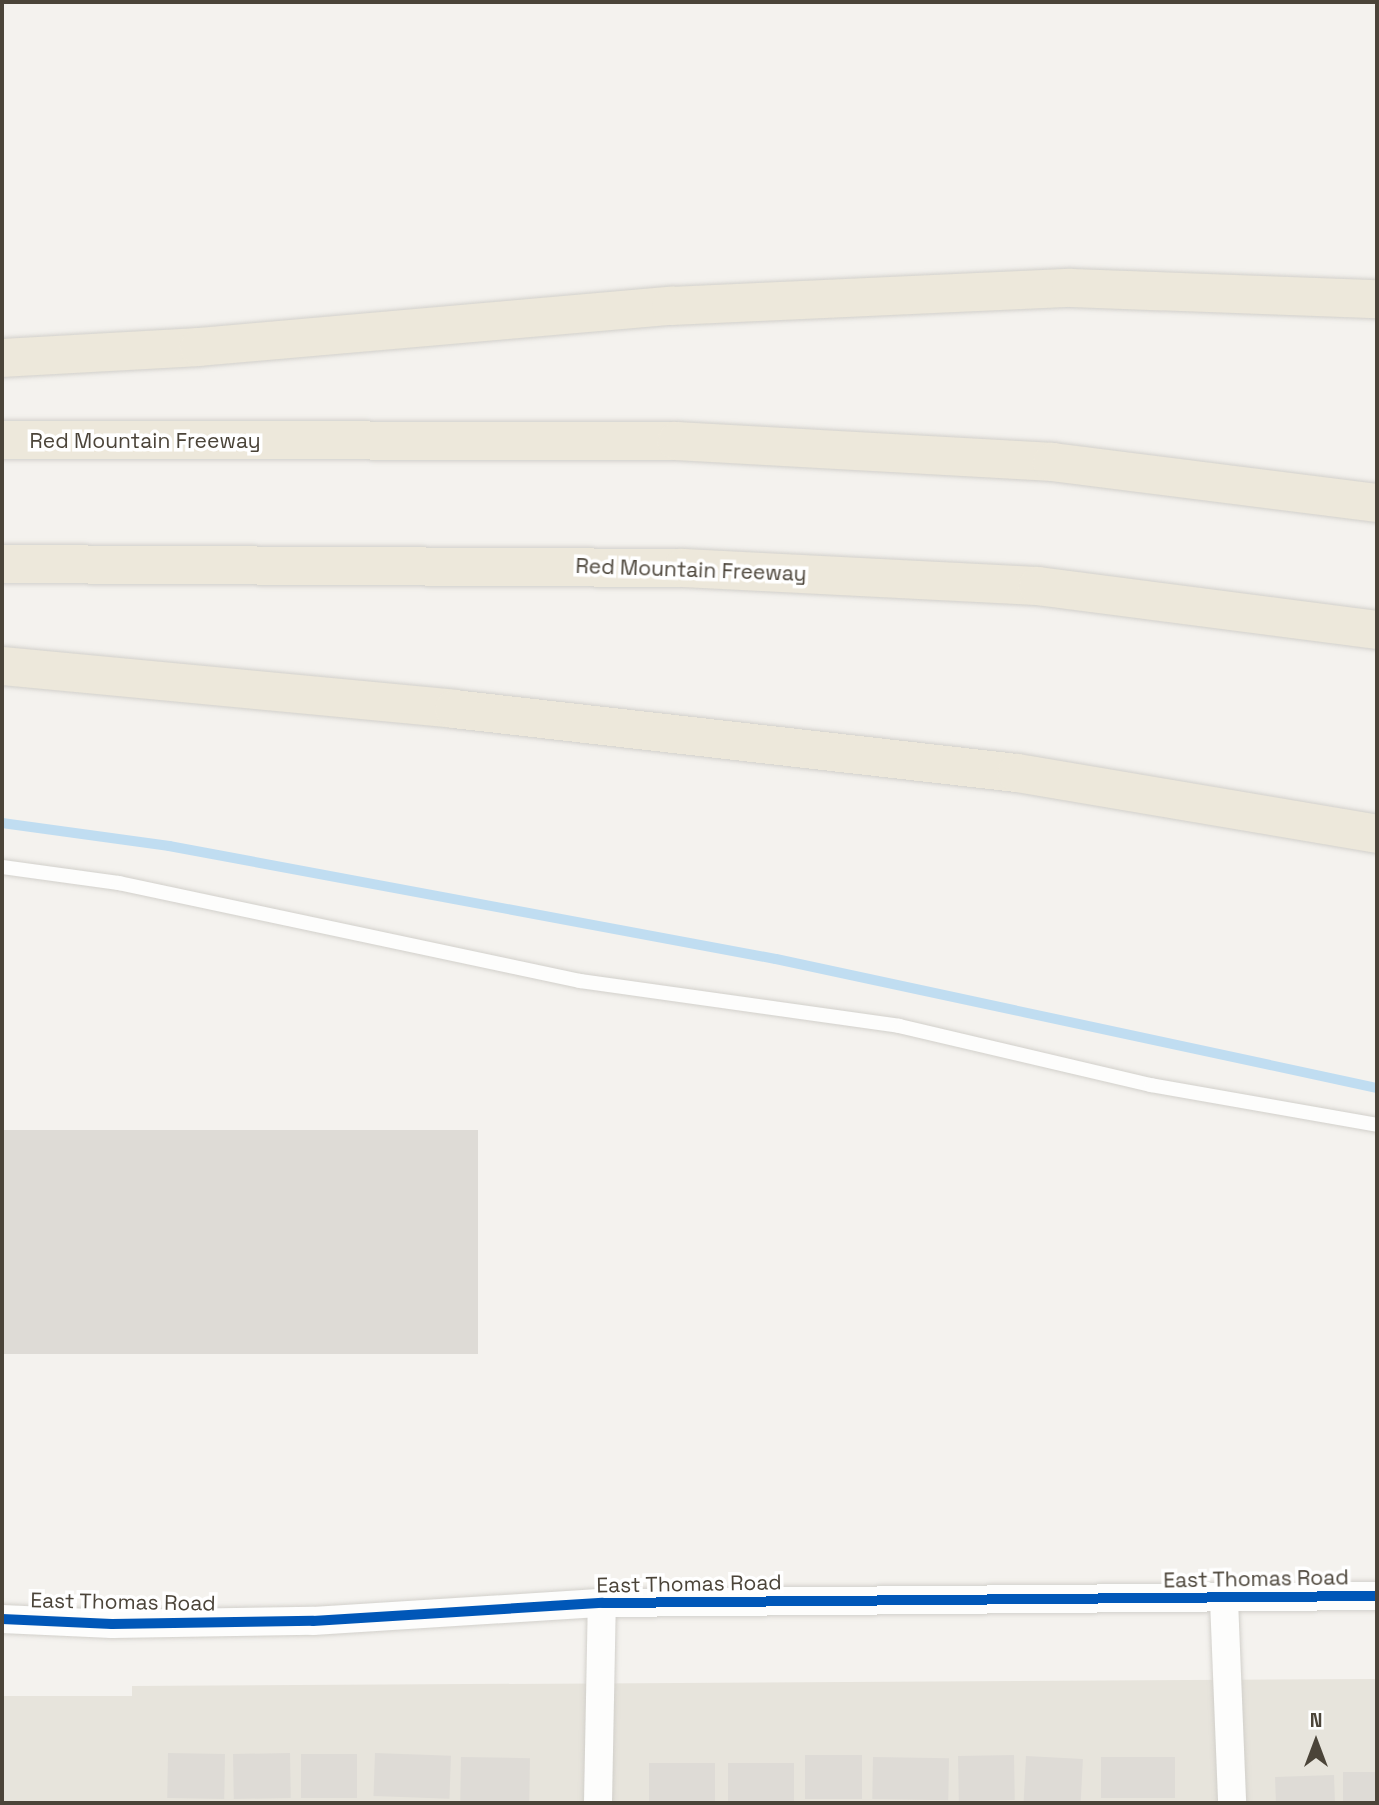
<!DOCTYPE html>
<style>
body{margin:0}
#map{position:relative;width:1379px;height:1805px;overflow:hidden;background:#f4f2ee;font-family:"Space Grotesk",sans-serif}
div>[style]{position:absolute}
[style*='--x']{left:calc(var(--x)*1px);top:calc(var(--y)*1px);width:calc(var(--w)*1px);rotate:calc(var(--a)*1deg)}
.residential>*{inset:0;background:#e7e4dc}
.stream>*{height:10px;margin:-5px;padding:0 5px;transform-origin:5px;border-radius:5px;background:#c0ddf1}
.building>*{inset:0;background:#dedbd6;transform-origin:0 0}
.roads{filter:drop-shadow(0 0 2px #d2d0cb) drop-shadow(0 0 2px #d2d0cb)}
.service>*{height:14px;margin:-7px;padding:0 7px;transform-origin:7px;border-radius:7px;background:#fdfdfc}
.minor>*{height:28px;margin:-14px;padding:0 14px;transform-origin:14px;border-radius:14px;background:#fdfdfc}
.motorway>*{height:38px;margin:-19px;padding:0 19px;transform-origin:19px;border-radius:19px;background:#ede8db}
.cycleway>*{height:10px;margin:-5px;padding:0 5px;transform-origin:5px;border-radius:5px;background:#0057b8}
span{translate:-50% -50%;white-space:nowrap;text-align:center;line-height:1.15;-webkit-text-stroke:7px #fff;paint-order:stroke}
.street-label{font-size:21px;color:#4b4439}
.frame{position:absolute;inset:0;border:4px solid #4b4439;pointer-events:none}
.north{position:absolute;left:1281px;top:1707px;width:70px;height:70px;-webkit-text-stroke:5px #fff;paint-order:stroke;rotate:0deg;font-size:19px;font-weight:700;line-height:28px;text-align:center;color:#4b4439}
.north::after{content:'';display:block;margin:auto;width:24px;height:32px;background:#4b4439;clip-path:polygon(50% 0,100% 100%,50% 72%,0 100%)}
</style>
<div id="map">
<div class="residential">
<i style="clip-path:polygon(1377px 1679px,1377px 1803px,2px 1803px,2px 1696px,132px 1696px,132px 1686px)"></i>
</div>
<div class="stream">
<i style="--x:2;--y:823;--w:169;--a:7.8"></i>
<i style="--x:169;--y:846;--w:617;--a:10.55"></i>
<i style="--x:776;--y:959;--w:615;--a:12.11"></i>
</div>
<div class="building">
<i style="left:478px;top:1130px;width:224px;height:476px;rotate:90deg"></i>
<i style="left:168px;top:1753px;width:57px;height:45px;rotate:1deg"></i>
<i style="left:290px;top:1753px;width:45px;height:57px;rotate:89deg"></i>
<i style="left:375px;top:1753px;width:76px;height:43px;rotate:2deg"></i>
<i style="left:301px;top:1754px;width:56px;height:44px"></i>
<i style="left:862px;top:1755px;width:44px;height:57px;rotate:90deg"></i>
<i style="left:1014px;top:1755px;width:45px;height:56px;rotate:89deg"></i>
<i style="left:1026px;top:1756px;width:57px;height:45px;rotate:3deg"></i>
<i style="left:461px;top:1757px;width:69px;height:46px;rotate:1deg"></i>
<i style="left:873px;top:1757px;width:76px;height:42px;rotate:1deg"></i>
<i style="left:1175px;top:1757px;width:41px;height:74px;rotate:90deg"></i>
<i style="left:649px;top:1763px;width:66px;height:40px"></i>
<i style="left:728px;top:1763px;width:66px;height:40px"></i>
<i style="left:1343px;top:1772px;width:34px;height:31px"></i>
<i style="left:1334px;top:1775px;width:28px;height:59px;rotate:88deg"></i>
</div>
<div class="roads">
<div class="service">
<i style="--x:2;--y:867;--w:118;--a:7.8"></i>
<i style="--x:119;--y:883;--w:471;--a:12"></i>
<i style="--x:580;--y:981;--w:322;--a:8"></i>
<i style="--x:899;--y:1026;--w:259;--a:13.2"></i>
<i style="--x:1151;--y:1085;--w:230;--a:10"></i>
</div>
<div class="minor">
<i style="--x:1224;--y:1600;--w:203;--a:87.7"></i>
<i style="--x:2;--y:1619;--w:110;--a:2.6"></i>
<i style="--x:112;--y:1624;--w:201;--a:-0.9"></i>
<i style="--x:313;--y:1621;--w:290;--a:-3.6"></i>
<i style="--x:602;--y:1603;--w:775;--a:-0.52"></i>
<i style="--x:598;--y:1803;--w:200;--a:-88.9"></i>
</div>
<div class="motorway">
<i style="--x:2;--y:358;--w:197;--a:-3.2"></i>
<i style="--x:199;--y:347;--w:474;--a:-5"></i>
<i style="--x:671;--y:306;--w:400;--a:-2.6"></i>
<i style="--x:1071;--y:288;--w:306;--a:2.1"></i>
<i style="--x:2;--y:440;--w:675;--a:0.08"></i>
<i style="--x:677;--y:441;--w:376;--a:3.2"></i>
<i style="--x:1052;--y:462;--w:328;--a:7.2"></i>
<i style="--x:2;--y:564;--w:681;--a:0.34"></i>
<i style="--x:683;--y:568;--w:355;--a:2.9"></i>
<i style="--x:1038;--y:586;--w:342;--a:7.4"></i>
<i style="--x:2;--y:666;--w:454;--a:5.4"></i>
<i style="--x:454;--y:709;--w:567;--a:6.49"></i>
<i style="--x:1017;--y:773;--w:365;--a:9.6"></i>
</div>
</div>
<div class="cycleway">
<i style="--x:2;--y:1619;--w:110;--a:2.6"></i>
<i style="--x:112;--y:1624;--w:201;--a:-0.9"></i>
<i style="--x:313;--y:1621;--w:290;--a:-3.6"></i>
<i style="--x:602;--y:1603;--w:775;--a:-0.52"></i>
</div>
<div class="street-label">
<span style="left:145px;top:441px">Red Mountain Freeway</span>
<span style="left:691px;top:570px;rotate:2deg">Red Mountain Freeway</span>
<span style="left:1256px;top:1579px;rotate:-1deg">East Thomas Road</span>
<span style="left:689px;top:1584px;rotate:-1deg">East Thomas Road</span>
<span style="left:123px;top:1602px;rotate:1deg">East Thomas Road</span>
</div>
<div class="frame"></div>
<div class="north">N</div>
</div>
